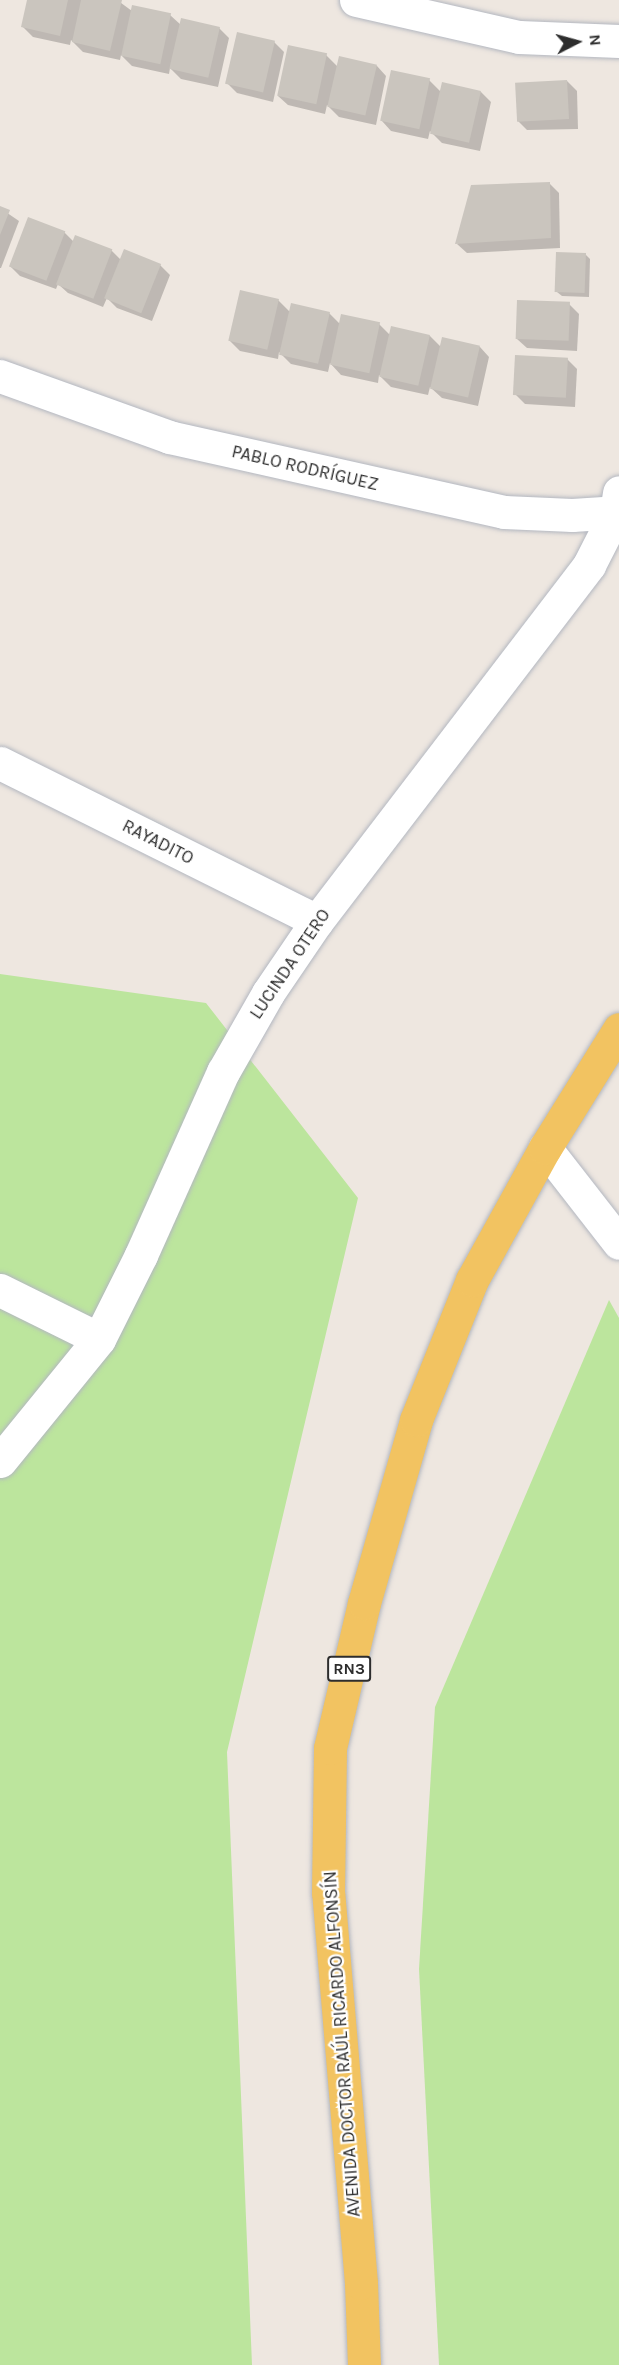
<!DOCTYPE html>
<meta charset="utf-8">
<style>
body{margin:0}
#map{position:relative;width:619px;height:2365px;overflow:hidden;background:#eee7e0;font-family:Karla,sans-serif}
div>[style]{position:absolute}
[style*='--x']{left:calc(var(--x)*1px);top:calc(var(--y)*1px);width:calc(var(--w)*1px);rotate:calc(var(--a)*1deg)}
.green>*{inset:0;background:#bce59d}
.shadow>*{inset:0;background:#0003}
.building>*{inset:0;background:#cac5be;transform-origin:0 0}
.roads{filter:drop-shadow(0 0 2px #b3b7c0) drop-shadow(0 0 2px #b3b7c0)}
.street>*{height:33px;margin:-16.5px;padding:0 16.5px;transform-origin:16.5px;border-radius:16.5px;background:#fff}
.primary>*{height:33px;margin:-16.5px;padding:0 16.5px;transform-origin:16.5px;border-radius:16.5px;background:#f2c361}
span{translate:-50% -50%;white-space:nowrap;text-align:center;line-height:1.15;-webkit-text-stroke:4.5px #fff;paint-order:stroke}
.shield-label span{padding:2px 4px;background:#fff;border:2px solid;border-radius:4px;-webkit-text-stroke-width:0}
.shield-label{font-size:16px;color:#2d2d2d;font-weight:700}
.street-label{font-size:18px;color:#2d2d2d}
.north{position:absolute;left:547px;top:12px;width:60px;height:60px;-webkit-text-stroke:4px #fff;paint-order:stroke;rotate:84deg;font-size:16px;font-weight:700;line-height:24px;text-align:center;color:#2d2d2d}
.north::after{content:'';display:block;margin:auto;width:21px;height:27px;background:#2d2d2d;clip-path:polygon(50% 0,100% 100%,50% 72%,0 100%)}
</style>
<div id="map">
<div class="green">
<i style="clip-path:polygon(0 974px,206px 1003px,358px 1198px,227px 1752px,252px 2365px,0 2365px)"></i>
<i style="clip-path:polygon(609px 1300px,619px 1318px,619px 2365px,439px 2365px,419px 1969px,435px 1707px)"></i>
</div>
<div class="shadow">
<i style="clip-path:polygon(29px 0,117px 0,132px 11px,170px 15px,181px 25px,219px 28px,229px 38px,218px 87px,181px 79px,170px 68px,169px 74px,132px 66px,121px 55px,120px 60px,83px 52px,71px 40px,70px 45px,33px 37px,23px 27px)"></i>
<i style="clip-path:polygon(274px 42px,284px 52px,273px 102px,237px 93px,227px 83px)"></i>
<i style="clip-path:polygon(326px 55px,338px 67px,377px 66px,386px 76px,376px 125px,339px 117px,327px 105px,325px 114px,288px 105px,278px 96px)"></i>
<i style="clip-path:polygon(429px 80px,441px 92px,481px 92px,491px 102px,480px 151px,442px 143px,430px 131px,428px 139px,391px 131px,382px 121px)"></i>
<i style="clip-path:polygon(567px 81px,577px 91px,578px 129px,527px 130px,517px 120px)"></i>
<i style="clip-path:polygon(549px 183px,559px 193px,560px 248px,467px 253px,457px 244px)"></i>
<i style="clip-path:polygon(0 208px,19px 221px,1px 268px,0 268px)"></i>
<i style="clip-path:polygon(64px 232px,74px 242px,111px 250px,121px 260px,160px 265px,170px 275px,152px 321px,117px 308px,107px 298px,103px 307px,68px 293px,58px 284px,56px 289px,20px 276px,10px 266px)"></i>
<i style="clip-path:polygon(585px 254px,590px 259px,589px 297px,562px 296px,557px 292px)"></i>
<i style="clip-path:polygon(278px 300px,290px 312px,329px 313px,340px 324px,379px 324px,390px 335px,430px 336px,441px 347px,480px 347px,489px 357px,478px 406px,442px 398px,430px 387px,428px 395px,391px 387px,379px 375px,378px 383px,341px 375px,330px 363px,328px 372px,291px 364px,279px 352px,278px 359px,240px 351px,230px 341px)"></i>
<i style="clip-path:polygon(569px 304px,579px 314px,577px 351px,527px 348px,517px 339px)"></i>
<i style="clip-path:polygon(567px 359px,577px 369px,575px 407px,525px 404px,515px 394px)"></i>
</div>
<div class="building">
<i style="clip-path:polygon(27px 0,68px 0,60px 36px,21px 27px)"></i>
<i style="clip-path:polygon(81px 0,122px 0,110px 51px,72px 42px)"></i>
<i style="left:132px;top:5px;width:40px;height:52px;rotate:12deg"></i>
<i style="left:181px;top:18px;width:40px;height:52px;rotate:13deg"></i>
<i style="left:237px;top:32px;width:39px;height:53px;rotate:13deg"></i>
<i style="left:288px;top:45px;width:40px;height:52px;rotate:12deg"></i>
<i style="left:339px;top:56px;width:39px;height:52px;rotate:13deg"></i>
<i style="left:391px;top:70px;width:40px;height:52px;rotate:12deg"></i>
<i style="left:567px;top:80px;width:39px;height:52px;rotate:87deg"></i>
<i style="left:442px;top:82px;width:40px;height:53px;rotate:13deg"></i>
<i style="clip-path:polygon(550px 182px,551px 238px,455px 244px,471px 185px)"></i>
<i style="clip-path:polygon(0 206px,10px 210px,0 235px)"></i>
<i style="left:28px;top:217px;width:40px;height:53px;rotate:21deg"></i>
<i style="left:75px;top:235px;width:40px;height:53px;rotate:21deg"></i>
<i style="left:124px;top:249px;width:40px;height:53px;rotate:22deg"></i>
<i style="left:556px;top:252px;width:30px;height:40px;rotate:2deg"></i>
<i style="left:240px;top:290px;width:40px;height:52px;rotate:13deg"></i>
<i style="left:517px;top:300px;width:53px;height:39px;rotate:2deg"></i>
<i style="left:291px;top:303px;width:40px;height:53px;rotate:13deg"></i>
<i style="left:341px;top:314px;width:40px;height:52px;rotate:12deg"></i>
<i style="left:391px;top:326px;width:40px;height:52px;rotate:13deg"></i>
<i style="left:442px;top:337px;width:39px;height:53px;rotate:13deg"></i>
<i style="left:515px;top:355px;width:53px;height:40px;rotate:3deg"></i>
</div>
<div class="roads">
<div class="street">
<i style="--x:356;--y:0;--w:167;--a:12.8"></i>
<i style="--x:519;--y:37;--w:100;--a:2.3"></i>
<i style="--x:0;--y:376;--w:180;--a:19.8"></i>
<i style="--x:169;--y:437;--w:343;--a:12.6"></i>
<i style="--x:504;--y:512;--w:68;--a:2.5"></i>
<i style="--x:572;--y:515;--w:47;--a:-3.7"></i>
<i style="--x:0;--y:763;--w:354;--a:26.5"></i>
<i style="--x:545;--y:1148;--w:120;--a:52.1"></i>
<i style="--x:0;--y:1290;--w:110;--a:26.3"></i>
<i style="--x:0;--y:1461;--w:157;--a:-50.9"></i>
<i style="--x:99;--y:1339;--w:94;--a:-63.4"></i>
<i style="--x:141;--y:1255;--w:201;--a:-65.9"></i>
<i style="--x:223;--y:1072;--w:91;--a:-60.3"></i>
<i style="--x:268;--y:993;--w:87;--a:-55.8"></i>
<i style="--x:317;--y:921;--w:448;--a:-52.6"></i>
<i style="--x:589;--y:565;--w:59;--a:-63"></i>
<i style="--x:616;--y:512;--w:20;--a:-81"></i>
</div>
<div class="primary">
<i style="--x:364;--y:2365;--w:82;--a:-92.1"></i>
<i style="--x:361;--y:2283;--w:391;--a:-94.8"></i>
<i style="--x:328;--y:1893;--w:145;--a:-89.2"></i>
<i style="--x:330;--y:1748;--w:149;--a:-76.8"></i>
<i style="--x:364;--y:1603;--w:190;--a:-74.1"></i>
<i style="--x:416;--y:1420;--w:151;--a:-68.2"></i>
<i style="--x:472;--y:1280;--w:151;--a:-61.1"></i>
<i style="--x:545;--y:1148;--w:140;--a:-58.1"></i>
</div>
</div>
<div class="shield-label">
<span style="left:349px;top:1669px">RN3</span>
</div>
<div class="street-label">
<span style="left:305px;top:468px;rotate:13deg">PABLO RODRÍGUEZ</span>
<span style="left:158px;top:842px;rotate:27deg">RAYADITO</span>
<span style="left:290px;top:964px;rotate:-56deg">LUCINDA OTERO</span>
<span style="left:342px;top:2044px;rotate:-94deg">AVENIDA DOCTOR RAÚL RICARDO ALFONSÍN</span>
</div>
<div class="north">N</div>
</div>
